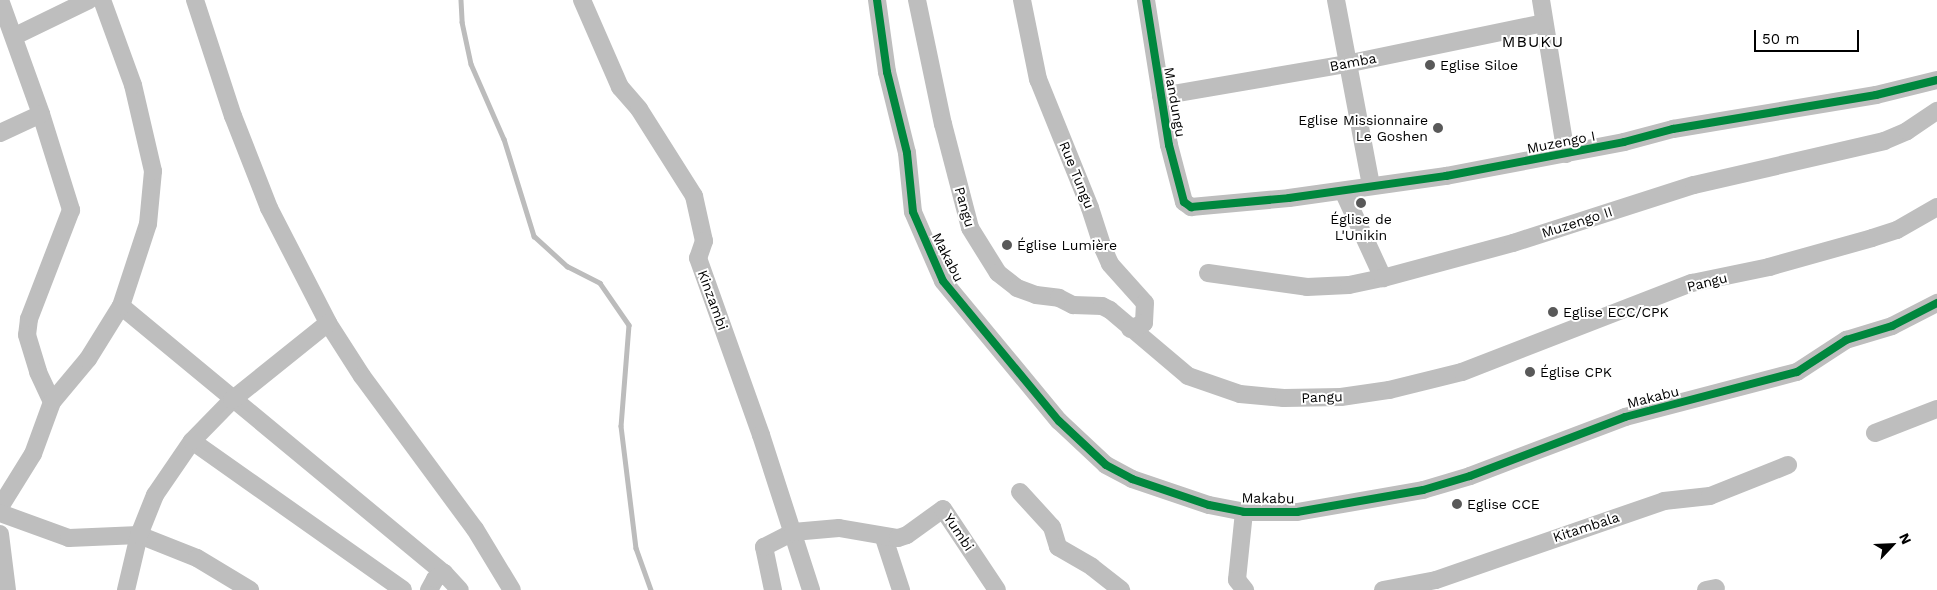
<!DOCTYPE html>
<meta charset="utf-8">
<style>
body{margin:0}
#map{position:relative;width:1937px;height:590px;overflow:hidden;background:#fff;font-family:"Work Sans",sans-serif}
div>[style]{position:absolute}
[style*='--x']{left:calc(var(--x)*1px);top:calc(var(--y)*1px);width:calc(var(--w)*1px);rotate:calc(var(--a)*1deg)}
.stream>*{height:4.5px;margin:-2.25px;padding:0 2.25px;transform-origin:2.25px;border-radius:2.25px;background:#bcbcbc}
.minor>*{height:18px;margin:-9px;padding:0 9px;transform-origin:9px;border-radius:9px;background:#bebebe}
.cycleway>*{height:8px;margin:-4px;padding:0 4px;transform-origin:4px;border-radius:4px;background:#00873e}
.dots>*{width:14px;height:14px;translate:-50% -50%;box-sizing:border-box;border:2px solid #fff;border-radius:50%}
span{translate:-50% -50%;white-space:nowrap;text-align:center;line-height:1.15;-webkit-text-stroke:4px #fff;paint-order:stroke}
.street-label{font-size:14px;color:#000}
.poi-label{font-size:14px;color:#000}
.left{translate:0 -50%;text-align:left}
.right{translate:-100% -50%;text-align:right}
.quarter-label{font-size:16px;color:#000;letter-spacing:1px}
.north{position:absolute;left:1867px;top:520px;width:50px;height:50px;-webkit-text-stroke:4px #fff;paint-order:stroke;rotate:65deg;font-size:14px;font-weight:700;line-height:20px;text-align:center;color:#000}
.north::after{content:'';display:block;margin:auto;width:18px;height:22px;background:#000;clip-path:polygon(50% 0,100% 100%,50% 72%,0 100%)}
.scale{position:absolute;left:1754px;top:30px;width:105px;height:22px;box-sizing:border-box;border:2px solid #000;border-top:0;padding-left:6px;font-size:15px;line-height:18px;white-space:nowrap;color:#000;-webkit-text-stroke:4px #fff;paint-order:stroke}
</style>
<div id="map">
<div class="stream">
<i style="--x:461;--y:0;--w:22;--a:87"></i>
<i style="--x:462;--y:22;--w:43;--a:77.9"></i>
<i style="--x:471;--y:64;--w:82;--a:66.3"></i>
<i style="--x:504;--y:139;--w:102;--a:72.8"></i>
<i style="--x:534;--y:236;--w:45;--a:42.3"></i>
<i style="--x:567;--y:266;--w:37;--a:27"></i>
<i style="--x:600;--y:283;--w:51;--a:55.4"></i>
<i style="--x:629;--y:325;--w:101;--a:94.5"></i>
<i style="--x:621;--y:426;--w:123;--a:83"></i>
<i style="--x:636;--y:548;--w:45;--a:70.3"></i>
</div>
<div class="minor">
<i style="--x:0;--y:0;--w:121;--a:70.2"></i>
<i style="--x:41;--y:114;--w:101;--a:72.6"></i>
<i style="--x:71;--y:210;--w:117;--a:111.1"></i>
<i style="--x:29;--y:319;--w:16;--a:97"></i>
<i style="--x:27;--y:335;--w:39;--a:73"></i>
<i style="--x:38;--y:372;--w:33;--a:65"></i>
<i style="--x:195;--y:0;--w:122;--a:71.9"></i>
<i style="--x:233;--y:116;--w:99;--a:68.6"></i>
<i style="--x:269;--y:208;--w:129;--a:62.8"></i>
<i style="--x:328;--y:323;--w:63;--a:57.3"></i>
<i style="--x:362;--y:376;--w:190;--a:53.6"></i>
<i style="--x:475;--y:529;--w:71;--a:58.8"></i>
<i style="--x:582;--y:0;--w:95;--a:66.4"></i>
<i style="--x:620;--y:87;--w:29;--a:49"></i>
<i style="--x:639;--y:109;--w:103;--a:57.7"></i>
<i style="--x:694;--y:196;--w:46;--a:77.5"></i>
<i style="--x:704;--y:241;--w:18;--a:109"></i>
<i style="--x:698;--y:258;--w:188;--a:70.4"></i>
<i style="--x:761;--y:435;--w:163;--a:72.1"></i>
<i style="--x:877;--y:0;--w:73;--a:82.1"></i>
<i style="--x:887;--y:72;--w:83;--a:76.1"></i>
<i style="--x:907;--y:153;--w:59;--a:84.2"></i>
<i style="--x:913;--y:212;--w:75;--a:66.5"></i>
<i style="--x:943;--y:281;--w:182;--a:50.4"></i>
<i style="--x:1059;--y:421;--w:64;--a:43.1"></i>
<i style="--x:1106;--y:465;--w:30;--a:28"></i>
<i style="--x:1132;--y:479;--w:81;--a:18.7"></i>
<i style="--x:1209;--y:505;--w:36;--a:11"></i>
<i style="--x:1244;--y:512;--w:53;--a:0"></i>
<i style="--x:1297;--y:512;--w:128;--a:-9.9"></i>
<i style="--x:1423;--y:490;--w:49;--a:-16.6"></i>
<i style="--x:1470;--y:476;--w:166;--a:-20.8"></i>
<i style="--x:1625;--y:417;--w:178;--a:-14.7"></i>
<i style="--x:1797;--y:372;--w:59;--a:-33.1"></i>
<i style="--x:1846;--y:340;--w:48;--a:-16.9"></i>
<i style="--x:1892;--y:326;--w:51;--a:-27.1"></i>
<i style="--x:917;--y:0;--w:127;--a:78.2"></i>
<i style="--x:943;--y:124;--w:107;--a:75.4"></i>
<i style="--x:970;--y:228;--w:53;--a:58.1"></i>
<i style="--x:998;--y:273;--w:24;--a:38"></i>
<i style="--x:1017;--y:288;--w:20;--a:20"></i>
<i style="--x:1036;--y:295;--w:23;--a:7"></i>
<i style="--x:1059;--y:298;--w:16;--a:27"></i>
<i style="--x:1073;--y:305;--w:29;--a:2"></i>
<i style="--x:1102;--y:306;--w:9;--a:27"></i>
<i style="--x:1110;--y:310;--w:102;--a:40.2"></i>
<i style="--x:1188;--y:376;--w:55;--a:19.1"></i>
<i style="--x:1240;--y:394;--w:44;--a:5.2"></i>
<i style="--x:1284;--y:398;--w:57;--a:-1"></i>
<i style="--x:1341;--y:397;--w:49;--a:-8.3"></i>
<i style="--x:1389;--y:390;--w:75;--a:-13.9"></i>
<i style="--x:1462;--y:372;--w:247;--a:-21.2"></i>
<i style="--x:1692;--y:283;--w:79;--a:-11.7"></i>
<i style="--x:1769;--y:267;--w:107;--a:-15.7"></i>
<i style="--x:1872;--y:238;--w:26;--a:-18"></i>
<i style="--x:1897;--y:230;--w:46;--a:-29.9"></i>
<i style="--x:1022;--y:0;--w:81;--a:78.6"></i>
<i style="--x:1038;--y:79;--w:139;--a:68"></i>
<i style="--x:1090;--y:208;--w:42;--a:72"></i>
<i style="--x:1103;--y:248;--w:17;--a:66"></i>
<i style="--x:1110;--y:264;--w:52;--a:48.1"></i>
<i style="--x:1145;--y:303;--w:20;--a:93"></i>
<i style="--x:1144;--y:323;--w:15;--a:157"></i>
<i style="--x:1146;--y:0;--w:147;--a:81"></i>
<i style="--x:1169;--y:145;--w:59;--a:75.3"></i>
<i style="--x:1184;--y:202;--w:9;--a:36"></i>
<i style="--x:1191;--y:207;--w:98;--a:-5.2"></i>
<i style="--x:1289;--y:198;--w:159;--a:-8"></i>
<i style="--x:1446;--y:176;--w:181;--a:-10.8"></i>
<i style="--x:1624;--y:142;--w:51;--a:-14.9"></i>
<i style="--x:1673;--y:129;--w:206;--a:-9.5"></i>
<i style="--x:1876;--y:95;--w:63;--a:-13.8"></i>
<i style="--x:1336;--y:0;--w:189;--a:79.3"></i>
<i style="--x:1541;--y:0;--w:156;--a:80.8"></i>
<i style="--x:15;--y:36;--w:82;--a:-25.9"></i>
<i style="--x:1161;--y:96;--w:188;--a:-9.8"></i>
<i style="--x:1346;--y:64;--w:202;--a:-11.7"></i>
<i style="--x:0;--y:133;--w:45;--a:-24.9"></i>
<i style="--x:1343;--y:191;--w:96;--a:65.3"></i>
<i style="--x:1208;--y:273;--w:100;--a:8"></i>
<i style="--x:1307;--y:287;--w:42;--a:-2.7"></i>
<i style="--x:1349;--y:285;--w:35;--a:-12"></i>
<i style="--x:1383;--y:278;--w:135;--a:-15.1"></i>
<i style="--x:1513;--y:243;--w:190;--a:-17.8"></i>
<i style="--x:1694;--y:185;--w:195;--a:-13"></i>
<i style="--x:1884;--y:141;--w:25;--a:-23"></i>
<i style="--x:1907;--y:131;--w:36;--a:-34"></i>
<i style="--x:121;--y:306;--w:419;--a:39.6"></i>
<i style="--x:444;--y:573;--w:23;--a:47"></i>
<i style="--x:1875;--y:433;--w:66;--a:-21.2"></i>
<i style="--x:192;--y:441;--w:258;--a:35.2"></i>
<i style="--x:1020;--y:492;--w:47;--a:47.6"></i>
<i style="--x:1052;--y:527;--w:21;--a:73"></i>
<i style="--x:1058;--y:547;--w:39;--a:30"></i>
<i style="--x:1092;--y:567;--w:37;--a:38"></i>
<i style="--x:0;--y:507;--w:62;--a:-58.1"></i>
<i style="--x:33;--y:454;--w:55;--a:-69.9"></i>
<i style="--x:52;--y:402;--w:56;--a:-50.1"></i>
<i style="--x:88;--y:359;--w:62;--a:-58.1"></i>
<i style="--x:121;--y:306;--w:86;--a:-71.8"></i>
<i style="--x:148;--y:224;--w:53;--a:-84.6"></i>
<i style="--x:153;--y:171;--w:88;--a:-103.1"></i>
<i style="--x:133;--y:85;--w:90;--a:-110"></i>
<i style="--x:1244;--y:512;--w:68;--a:95.9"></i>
<i style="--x:1237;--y:580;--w:13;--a:51"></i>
<i style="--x:0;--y:513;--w:73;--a:19.9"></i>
<i style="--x:69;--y:538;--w:70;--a:-2.5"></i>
<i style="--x:139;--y:535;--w:62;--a:21.6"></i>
<i style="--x:197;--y:558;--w:62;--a:31.1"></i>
<i style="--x:0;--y:534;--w:56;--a:82.9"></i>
<i style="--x:884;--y:538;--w:55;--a:71.9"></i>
<i style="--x:126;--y:590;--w:57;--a:-76.7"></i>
<i style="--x:139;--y:535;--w:43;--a:-68.2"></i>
<i style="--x:155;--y:495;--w:65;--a:-55.6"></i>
<i style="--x:192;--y:441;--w:57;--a:-45.7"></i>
<i style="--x:232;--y:400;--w:123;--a:-38.7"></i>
<i style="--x:429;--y:590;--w:13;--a:-61"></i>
<i style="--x:435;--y:579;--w:11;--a:-34"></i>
<i style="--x:773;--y:590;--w:44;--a:-101.8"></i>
<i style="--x:764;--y:547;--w:33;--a:-27"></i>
<i style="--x:793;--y:532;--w:46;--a:-5"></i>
<i style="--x:839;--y:528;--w:60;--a:9.6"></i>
<i style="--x:898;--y:538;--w:9;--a:-18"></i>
<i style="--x:907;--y:535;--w:44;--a:-35.8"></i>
<i style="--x:943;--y:509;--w:97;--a:56.3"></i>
<i style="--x:1383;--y:590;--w:54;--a:-10.7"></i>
<i style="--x:1436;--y:580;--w:241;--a:-19.1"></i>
<i style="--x:1664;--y:501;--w:46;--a:-6.2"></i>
<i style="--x:1710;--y:496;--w:84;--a:-21.7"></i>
<i style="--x:1706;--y:590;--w:10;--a:-11"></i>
</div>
<div class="cycleway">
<i style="--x:877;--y:0;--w:73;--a:82.1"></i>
<i style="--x:887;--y:72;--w:83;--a:76.1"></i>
<i style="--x:907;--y:153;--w:59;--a:84.2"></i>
<i style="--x:913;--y:212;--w:75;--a:66.5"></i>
<i style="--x:943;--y:281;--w:182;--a:50.4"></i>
<i style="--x:1059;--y:421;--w:64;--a:43.1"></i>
<i style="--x:1106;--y:465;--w:30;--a:28"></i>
<i style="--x:1132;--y:479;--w:81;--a:18.7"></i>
<i style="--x:1209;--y:505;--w:36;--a:11"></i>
<i style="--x:1244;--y:512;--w:53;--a:0"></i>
<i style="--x:1297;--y:512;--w:128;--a:-9.9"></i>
<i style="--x:1423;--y:490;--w:49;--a:-16.6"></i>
<i style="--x:1470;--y:476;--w:166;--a:-20.8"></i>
<i style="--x:1625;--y:417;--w:178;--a:-14.7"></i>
<i style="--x:1797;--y:372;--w:59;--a:-33.1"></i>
<i style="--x:1846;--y:340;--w:48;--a:-16.9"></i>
<i style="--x:1892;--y:326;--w:51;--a:-27.1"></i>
<i style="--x:1146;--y:0;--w:147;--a:81"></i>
<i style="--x:1169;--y:145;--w:59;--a:75.3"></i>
<i style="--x:1184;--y:202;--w:9;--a:36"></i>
<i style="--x:1191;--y:207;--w:98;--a:-5.2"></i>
<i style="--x:1289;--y:198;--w:159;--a:-8"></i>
<i style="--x:1446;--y:176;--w:181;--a:-10.8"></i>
<i style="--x:1624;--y:142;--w:51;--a:-14.9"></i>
<i style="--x:1673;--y:129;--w:206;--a:-9.5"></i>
<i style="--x:1876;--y:95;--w:63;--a:-13.8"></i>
</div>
<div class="dots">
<i style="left:1430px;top:65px;background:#595959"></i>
<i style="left:1438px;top:128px;background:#595959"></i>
<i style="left:1361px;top:203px;background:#595959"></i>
<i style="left:1007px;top:245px;background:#595959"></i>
<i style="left:1553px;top:312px;background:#595959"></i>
<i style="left:1530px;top:372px;background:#595959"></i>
<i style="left:1457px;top:504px;background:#595959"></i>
</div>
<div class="street-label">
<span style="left:1353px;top:62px;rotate:-11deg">Bamba</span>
<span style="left:1175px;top:102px;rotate:80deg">Mandungu</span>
<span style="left:1561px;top:142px;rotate:-11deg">Muzengo I</span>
<span style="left:1077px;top:175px;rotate:68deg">Rue Tungu</span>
<span style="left:965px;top:207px;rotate:74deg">Pangu</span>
<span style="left:1577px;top:222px;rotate:-18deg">Muzengo II</span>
<span style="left:948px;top:257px;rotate:63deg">Makabu</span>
<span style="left:1707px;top:282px;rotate:-14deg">Pangu</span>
<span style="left:713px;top:300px;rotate:70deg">Kinzambi</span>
<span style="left:1322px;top:397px;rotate:-2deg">Pangu</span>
<span style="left:1653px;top:397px;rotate:-14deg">Makabu</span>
<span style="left:1268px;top:498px;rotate:1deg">Makabu</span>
<span style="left:1586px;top:527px;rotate:-18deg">Kitambala</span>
<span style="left:959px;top:532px;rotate:56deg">Yumbi</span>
</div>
<div class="poi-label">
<span class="left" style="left:1440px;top:65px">Eglise Siloe</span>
<span class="right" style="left:1428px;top:128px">Eglise Missionnaire<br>Le Goshen</span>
<span style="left:1361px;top:227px">Église de<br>L'Unikin</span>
<span class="left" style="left:1017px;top:245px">Église Lumière</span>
<span class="left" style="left:1563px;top:312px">Eglise ECC/CPK</span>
<span class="left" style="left:1540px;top:372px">Église CPK</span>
<span class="left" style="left:1467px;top:504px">Eglise CCE</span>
</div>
<div class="quarter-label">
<span style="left:1533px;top:42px">MBUKU</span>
</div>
<div class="north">N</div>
<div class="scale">50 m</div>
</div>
